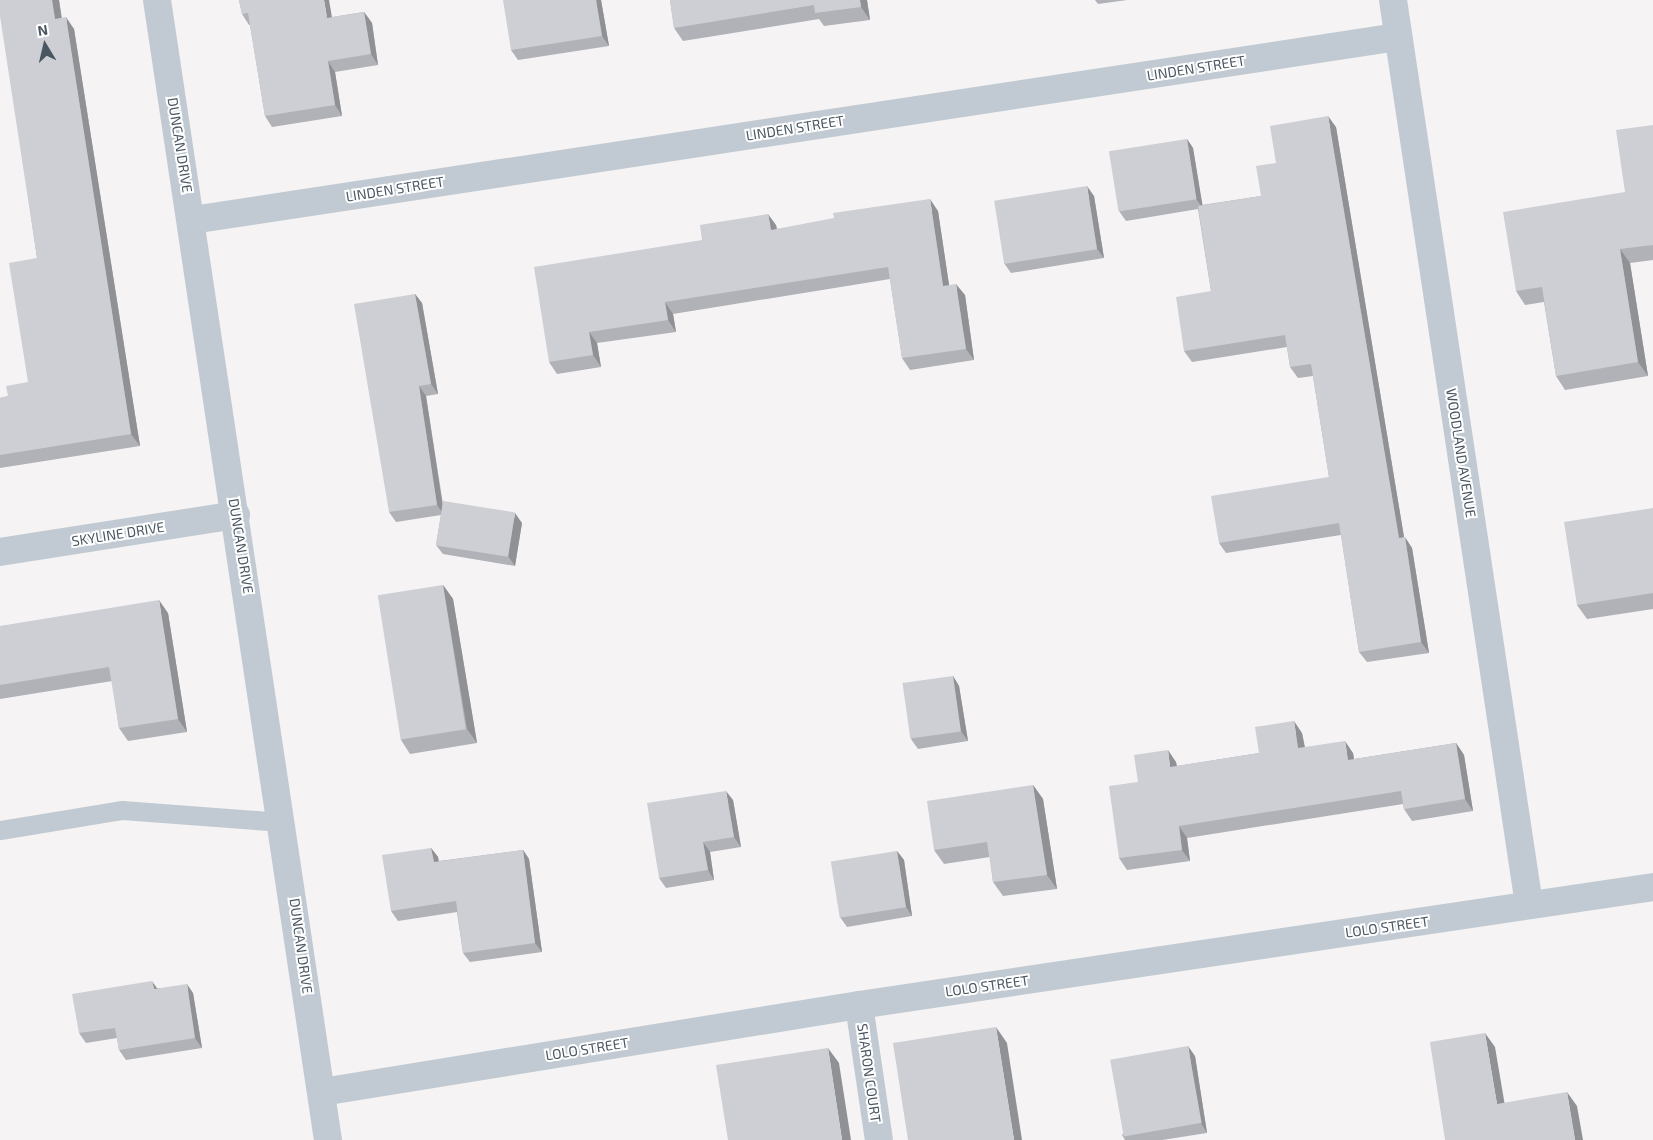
<!DOCTYPE html>
<style>
body{margin:0}
#map{position:relative;width:1653px;height:1140px;overflow:hidden;background:#f5f3f3;font-family:"Exo 2",sans-serif}
div>[style]{position:absolute}
[style*='--x']{left:calc(var(--x)*1px);top:calc(var(--y)*1px);width:calc(var(--w)*1px);rotate:calc(var(--a)*1deg)}
.service>*{height:19px;margin:-9.5px;padding:0 9.5px;transform-origin:9.5px;border-radius:9.5px;background:#c1cad2}
.minor>*{height:28px;margin:-14px;padding:0 14px;transform-origin:14px;border-radius:14px;background:#c1cad2}
.tertiary>*{height:28px;margin:-14px;padding:0 14px;transform-origin:14px;border-radius:14px;background:#c1cad2}
.wall>*{inset:0;background:#b0b2b7}
.shaded-wall>*{inset:0;background:#909195}
.building>*{inset:0;background:#cdcfd5;transform-origin:0 0}
span{translate:-50% -50%;white-space:nowrap;text-align:center;line-height:1.15;-webkit-text-stroke:4px #fff;paint-order:stroke}
.street-label{font-size:14px;color:#4a5661}
.north{position:absolute;left:20px;top:20px;width:50px;height:50px;-webkit-text-stroke:4px #fff;paint-order:stroke;rotate:351deg;font-size:14px;font-weight:700;line-height:20px;text-align:center;color:#4a5661}
.north::after{content:'';display:block;margin:auto;width:18px;height:22px;background:#4a5661;clip-path:polygon(50% 0,100% 100%,50% 72%,0 100%)}
</style>
<div id="map">
<div class="service">
<i style="--x:0;--y:830;--w:124;--a:-9.3"></i>
<i style="--x:122;--y:810;--w:161;--a:4.3"></i>
</div>
<div class="minor">
<i style="--x:1393;--y:0;--w:915;--a:81.45"></i>
<i style="--x:192;--y:220;--w:1220;--a:-8.63"></i>
<i style="--x:0;--y:552;--w:239;--a:-8.9"></i>
<i style="--x:859;--y:1005;--w:136;--a:81.6"></i>
</div>
<div class="tertiary">
<i style="--x:157;--y:0;--w:1153;--a:81.47"></i>
<i style="--x:322;--y:1092;--w:544;--a:-9.2"></i>
<i style="--x:859;--y:1005;--w:803;--a:-8.45"></i>
</div>
<div class="wall">
<i style="clip-path:polygon(0 0,59px 0,62px 18px,74px 29px,140px 446px,0 468px,0 398px,8px 396px,28px 382px,37px 258px)"></i>
<i style="clip-path:polygon(239px 0,332px 17px,364px 12px,372px 23px,378px 65px,335px 72px,342px 116px,272px 127px,265px 116px,250px 25px,249px 25px,242px 14px)"></i>
<i style="clip-path:polygon(601px 0,609px 46px,518px 60px,511px 50px)"></i>
<i style="clip-path:polygon(670px 0,867px 0,870px 20px,824px 26px,819px 19px,683px 41px,674px 28px)"></i>
<i style="clip-path:polygon(1095px 0,1127px 0,1098px 4px)"></i>
<i style="clip-path:polygon(1653px 125px,1653px 260px,1630px 263px,1648px 376px,1565px 390px,1556px 376px,1544px 302px,1525px 305px,1516px 291px,1625px 192px)"></i>
<i style="clip-path:polygon(1336px 127px,1404px 537px,1412px 548px,1429px 653px,1367px 662px,1359px 652px,1341px 535px,1226px 553px,1219px 543px,1329px 477px,1313px 376px,1298px 378px,1290px 367px,1287px 347px,1192px 362px,1184px 351px,1211px 291px,1198px 209px,1126px 221px,1119px 211px,1187px 139px,1193px 148px,1202px 205px,1261px 196px,1276px 163px)"></i>
<i style="clip-path:polygon(1094px 196px,1104px 258px,1011px 273px,1004px 263px)"></i>
<i style="clip-path:polygon(938px 211px,949px 285px,965px 295px,974px 360px,910px 370px,902px 358px,890px 279px,673px 314px,676px 332px,597px 343px,601px 367px,557px 374px,549px 362px,702px 240px,776px 225px,777px 229px)"></i>
<i style="clip-path:polygon(415px 294px,422px 303px,438px 394px,426px 396px,443px 504px,522px 523px,515px 566px,443px 554px,436px 545px,441px 515px,396px 522px,389px 512px)"></i>
<i style="clip-path:polygon(1653px 508px,1653px 609px,1587px 619px,1577px 605px)"></i>
<i style="clip-path:polygon(443px 585px,453px 599px,477px 743px,410px 754px,401px 740px)"></i>
<i style="clip-path:polygon(168px 613px,187px 732px,128px 741px,119px 728px,112px 681px,0 699px,0 626px)"></i>
<i style="clip-path:polygon(953px 676px,959px 686px,968px 741px,918px 749px,911px 739px)"></i>
<i style="clip-path:polygon(1302px 733px,1305px 747px,1353px 753px,1354px 759px,1456px 743px,1464px 755px,1473px 811px,1412px 821px,1404px 809px,1403px 804px,1187px 838px,1190px 861px,1127px 870px,1119px 858px,1138px 782px,1176px 762px,1177px 766px,1259px 753px)"></i>
<i style="clip-path:polygon(1033px 785px,1043px 799px,1057px 889px,1003px 896px,993px 882px,990px 857px,944px 864px,934px 850px)"></i>
<i style="clip-path:polygon(733px 800px,741px 847px,710px 852px,714px 880px,666px 888px,659px 878px)"></i>
<i style="clip-path:polygon(431px 848px,438px 857px,439px 861px,523px 850px,529px 859px,542px 952px,470px 962px,463px 953px,457px 912px,398px 921px,391px 911px)"></i>
<i style="clip-path:polygon(897px 851px,904px 860px,912px 916px,847px 927px,840px 917px)"></i>
<i style="clip-path:polygon(157px 988px,193px 993px,202px 1048px,126px 1060px,119px 1050px,117px 1038px,86px 1043px,79px 1033px)"></i>
<i style="clip-path:polygon(1195px 1056px,1207px 1133px,1162px 1140px,1125px 1140px,1122px 1135px)"></i>
</div>
<div class="shaded-wall">
<i style="clip-path:polygon(52px 0,59px 0,63px 31px,55px 19px)"></i>
<i style="clip-path:polygon(324px 0,329px 0,334px 29px,327px 18px)"></i>
<i style="clip-path:polygon(596px 0,601px 0,609px 46px,602px 36px)"></i>
<i style="clip-path:polygon(860px 0,867px 0,870px 20px,861px 7px)"></i>
<i style="clip-path:polygon(364px 12px,372px 23px,378px 65px,371px 54px)"></i>
<i style="clip-path:polygon(66px 17px,74px 29px,140px 446px,131px 434px)"></i>
<i style="clip-path:polygon(328px 61px,335px 72px,342px 116px,335px 105px)"></i>
<i style="clip-path:polygon(1328px 116px,1336px 127px,1406px 549px,1399px 538px)"></i>
<i style="clip-path:polygon(1187px 139px,1193px 148px,1203px 208px,1196px 199px)"></i>
<i style="clip-path:polygon(1087px 186px,1094px 196px,1104px 258px,1097px 249px)"></i>
<i style="clip-path:polygon(930px 199px,938px 211px,951px 298px,943px 286px)"></i>
<i style="clip-path:polygon(768px 214px,776px 225px,779px 241px,771px 230px)"></i>
<i style="clip-path:polygon(1620px 249px,1630px 263px,1648px 376px,1638px 362px)"></i>
<i style="clip-path:polygon(956px 284px,965px 295px,974px 360px,966px 349px)"></i>
<i style="clip-path:polygon(415px 294px,422px 303px,438px 394px,431px 384px)"></i>
<i style="clip-path:polygon(665px 302px,673px 314px,676px 332px,668px 320px)"></i>
<i style="clip-path:polygon(589px 332px,597px 343px,601px 367px,593px 355px)"></i>
<i style="clip-path:polygon(419px 386px,426px 396px,444px 515px,437px 505px)"></i>
<i style="clip-path:polygon(515px 513px,522px 523px,515px 566px,508px 556px)"></i>
<i style="clip-path:polygon(1405px 537px,1412px 548px,1429px 653px,1421px 642px)"></i>
<i style="clip-path:polygon(443px 585px,453px 599px,477px 743px,467px 729px)"></i>
<i style="clip-path:polygon(159px 600px,168px 613px,187px 732px,178px 719px)"></i>
<i style="clip-path:polygon(953px 676px,959px 686px,968px 741px,961px 731px)"></i>
<i style="clip-path:polygon(1294px 721px,1302px 733px,1307px 760px,1298px 748px)"></i>
<i style="clip-path:polygon(1345px 741px,1353px 753px,1356px 772px,1348px 760px)"></i>
<i style="clip-path:polygon(1456px 743px,1464px 755px,1473px 811px,1465px 799px)"></i>
<i style="clip-path:polygon(1168px 750px,1176px 762px,1179px 779px,1170px 767px)"></i>
<i style="clip-path:polygon(1033px 785px,1043px 799px,1057px 889px,1047px 875px)"></i>
<i style="clip-path:polygon(726px 791px,733px 800px,741px 847px,734px 837px)"></i>
<i style="clip-path:polygon(1179px 826px,1187px 838px,1190px 861px,1182px 850px)"></i>
<i style="clip-path:polygon(703px 842px,710px 852px,714px 880px,708px 870px)"></i>
<i style="clip-path:polygon(431px 848px,438px 857px,440px 871px,434px 862px)"></i>
<i style="clip-path:polygon(523px 850px,529px 859px,542px 952px,535px 943px)"></i>
<i style="clip-path:polygon(897px 851px,904px 860px,912px 916px,906px 907px)"></i>
<i style="clip-path:polygon(152px 981px,159px 991px,154px 989px)"></i>
<i style="clip-path:polygon(187px 984px,193px 993px,202px 1048px,195px 1038px)"></i>
<i style="clip-path:polygon(996px 1027px,1007px 1043px,1022px 1140px,1014px 1140px)"></i>
<i style="clip-path:polygon(1485px 1033px,1495px 1047px,1507px 1118px,1497px 1104px)"></i>
<i style="clip-path:polygon(1188px 1046px,1195px 1056px,1207px 1133px,1201px 1123px)"></i>
<i style="clip-path:polygon(828px 1048px,839px 1063px,851px 1140px,842px 1140px)"></i>
<i style="clip-path:polygon(1567px 1092px,1577px 1106px,1583px 1140px,1575px 1140px)"></i>
</div>
<div class="building">
<i style="clip-path:polygon(0 0,52px 0,55px 19px,66px 17px,131px 434px,0 455px,0 398px,8px 396px,6px 386px,28px 382px,9px 263px,37px 258px,0 16px)"></i>
<i style="clip-path:polygon(239px 0,324px 0,327px 18px,364px 12px,371px 54px,328px 61px,335px 105px,265px 116px,248px 13px,242px 14px)"></i>
<i style="clip-path:polygon(503px 0,596px 0,602px 36px,511px 50px)"></i>
<i style="clip-path:polygon(670px 0,860px 0,861px 7px,815px 13px,814px 5px,674px 28px)"></i>
<i style="clip-path:polygon(1328px 116px,1399px 538px,1405px 537px,1421px 642px,1359px 652px,1339px 523px,1219px 543px,1211px 496px,1329px 477px,1311px 364px,1290px 367px,1285px 335px,1184px 351px,1176px 297px,1211px 291px,1198px 206px,1261px 196px,1256px 166px,1276px 163px,1270px 126px)"></i>
<i style="clip-path:polygon(1653px 125px,1653px 245px,1620px 249px,1638px 362px,1556px 376px,1542px 287px,1516px 291px,1503px 212px,1625px 192px,1616px 130px)"></i>
<i style="left:1187px;top:139px;width:61px;height:79px;rotate:81deg"></i>
<i style="left:1087px;top:186px;width:64px;height:94px;rotate:81deg"></i>
<i style="clip-path:polygon(930px 199px,943px 286px,956px 284px,966px 349px,902px 358px,888px 267px,665px 302px,668px 320px,589px 332px,593px 355px,549px 362px,534px 267px,702px 240px,700px 225px,768px 214px,771px 230px,834px 218px,833px 213px)"></i>
<i style="clip-path:polygon(415px 294px,431px 384px,419px 386px,437px 505px,389px 512px,354px 304px)"></i>
<i style="left:443px;top:501px;width:73px;height:45px;rotate:9deg"></i>
<i style="clip-path:polygon(1653px 508px,1653px 593px,1577px 605px,1564px 522px)"></i>
<i style="left:443px;top:585px;width:146px;height:66px;rotate:81deg"></i>
<i style="clip-path:polygon(159px 600px,178px 719px,119px 728px,109px 667px,0 685px,0 626px)"></i>
<i style="left:953px;top:676px;width:56px;height:51px;rotate:82deg"></i>
<i style="clip-path:polygon(1294px 721px,1298px 748px,1345px 741px,1348px 760px,1456px 743px,1465px 799px,1404px 809px,1401px 791px,1179px 826px,1182px 850px,1119px 858px,1109px 786px,1138px 782px,1134px 755px,1168px 750px,1170px 767px,1259px 753px,1255px 727px)"></i>
<i style="clip-path:polygon(1033px 785px,1047px 875px,993px 882px,987px 842px,934px 850px,927px 801px)"></i>
<i style="clip-path:polygon(726px 791px,734px 837px,703px 842px,708px 870px,659px 878px,647px 803px)"></i>
<i style="clip-path:polygon(431px 848px,434px 862px,523px 850px,535px 943px,463px 953px,456px 901px,391px 911px,382px 855px)"></i>
<i style="left:897px;top:851px;width:57px;height:67px;rotate:81deg"></i>
<i style="clip-path:polygon(152px 981px,154px 989px,187px 984px,195px 1038px,119px 1050px,115px 1028px,79px 1033px,72px 994px)"></i>
<i style="clip-path:polygon(996px 1027px,1014px 1140px,908px 1140px,893px 1043px)"></i>
<i style="clip-path:polygon(1485px 1033px,1497px 1104px,1567px 1092px,1575px 1140px,1445px 1140px,1430px 1042px)"></i>
<i style="left:1188px;top:1046px;width:78px;height:79px;rotate:80deg"></i>
<i style="clip-path:polygon(828px 1048px,842px 1140px,728px 1140px,716px 1065px)"></i>
</div>
<div class="street-label">
<span style="left:1196px;top:68px;rotate:-9deg">LINDEN STREET</span>
<span style="left:795px;top:128px;rotate:-9deg">LINDEN STREET</span>
<span style="left:180px;top:145px;rotate:81deg">DUNCAN DRIVE</span>
<span style="left:395px;top:189px;rotate:-9deg">LINDEN STREET</span>
<span style="left:1461px;top:453px;rotate:81deg">WOODLAND AVENUE</span>
<span style="left:118px;top:534px;rotate:-9deg">SKYLINE DRIVE</span>
<span style="left:241px;top:546px;rotate:81deg">DUNCAN DRIVE</span>
<span style="left:1387px;top:927px;rotate:-8deg">LOLO STREET</span>
<span style="left:301px;top:946px;rotate:82deg">DUNCAN DRIVE</span>
<span style="left:987px;top:986px;rotate:-8deg">LOLO STREET</span>
<span style="left:587px;top:1049px;rotate:-9deg">LOLO STREET</span>
<span style="left:869px;top:1073px;rotate:82deg">SHARON COURT</span>
</div>
<div class="north">N</div>
</div>
